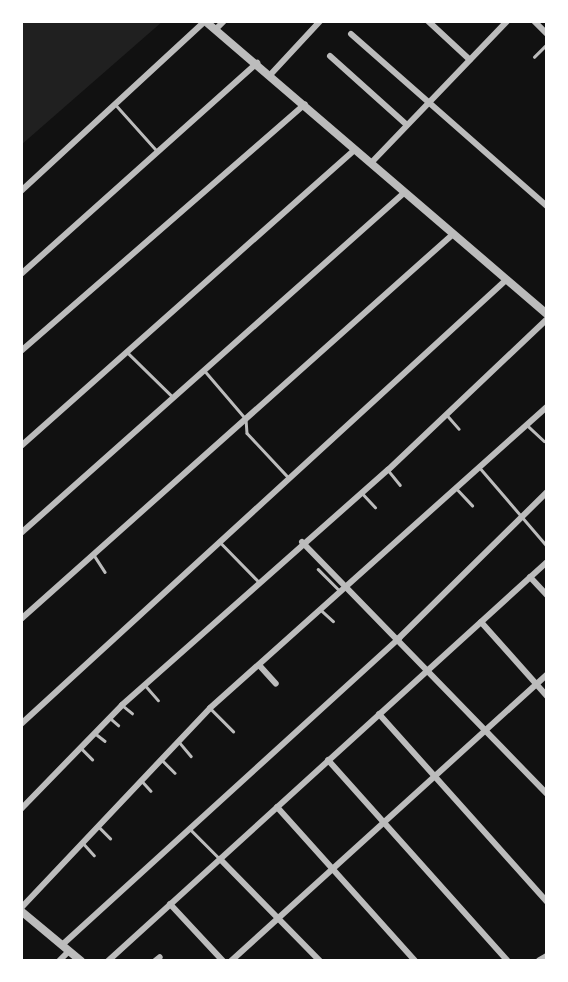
<!DOCTYPE html>
<style>
body{margin:0}
#map{position:relative;width:568px;height:982px;overflow:hidden;background:#111;font-family:"Asap Condensed",sans-serif}
div>[style]{position:absolute}
[style*='--x']{left:calc(var(--x)*1px);top:calc(var(--y)*1px);width:calc(var(--w)*1px);rotate:calc(var(--a)*1deg)}
.green>*{inset:0;background:#202020}
.service>*{height:2.5px;margin:-1.25px;padding:0 1.25px;transform-origin:1.25px;border-radius:1.25px;background:#bcbcbc}
.minor>*{height:6px;margin:-3px;padding:0 3px;transform-origin:3px;border-radius:3px;background:#bcbcbc}
.tertiary>*{height:8px;margin:-4px;padding:0 4px;transform-origin:4px;border-radius:4px;background:#bcbcbc}
span{translate:-50% -50%;white-space:nowrap;text-align:center;line-height:1.15;-webkit-text-stroke:7px #fff;paint-order:stroke}
.frame{position:absolute;inset:0;border:23px solid #fff;pointer-events:none}
</style>
<div id="map">
<div class="green">
<i style="clip-path:polygon(21px 21px,163px 21px,21px 145px)"></i>
</div>
<div class="service">
<i style="--x:534;--y:57;--w:18;--a:-45"></i>
<i style="--x:116;--y:105;--w:63;--a:48.2"></i>
<i style="--x:127;--y:352;--w:63;--a:44.4"></i>
<i style="--x:205;--y:371;--w:63;--a:49.5"></i>
<i style="--x:246;--y:419;--w:14;--a:86"></i>
<i style="--x:247;--y:433;--w:62;--a:47"></i>
<i style="--x:447;--y:415;--w:18;--a:49"></i>
<i style="--x:528;--y:426;--w:22;--a:43"></i>
<i style="--x:481;--y:469;--w:101;--a:49.4"></i>
<i style="--x:388;--y:470;--w:19;--a:51"></i>
<i style="--x:458;--y:490;--w:21;--a:47"></i>
<i style="--x:363;--y:494;--w:18;--a:47"></i>
<i style="--x:220;--y:542;--w:56;--a:45.7"></i>
<i style="--x:94;--y:555;--w:20;--a:57"></i>
<i style="--x:318;--y:569;--w:30;--a:45"></i>
<i style="--x:322;--y:611;--w:15;--a:42"></i>
<i style="--x:145;--y:685;--w:20;--a:49"></i>
<i style="--x:122;--y:705;--w:13;--a:39"></i>
<i style="--x:210;--y:708;--w:33;--a:45"></i>
<i style="--x:110;--y:718;--w:11;--a:41"></i>
<i style="--x:96;--y:734;--w:11;--a:38"></i>
<i style="--x:180;--y:743;--w:17;--a:50"></i>
<i style="--x:81;--y:748;--w:16;--a:45"></i>
<i style="--x:162;--y:760;--w:18;--a:45"></i>
<i style="--x:142;--y:781;--w:13;--a:48"></i>
<i style="--x:99;--y:827;--w:16;--a:45"></i>
<i style="--x:190;--y:829;--w:42;--a:45"></i>
<i style="--x:84;--y:844;--w:15;--a:48"></i>
</div>
<div class="minor">
<i style="--x:428;--y:21;--w:57;--a:42.9"></i>
<i style="--x:534;--y:21;--w:18;--a:45"></i>
<i style="--x:216;--y:29;--w:11;--a:-45"></i>
<i style="--x:351;--y:34;--w:261;--a:41.3"></i>
<i style="--x:330;--y:56;--w:103;--a:41.9"></i>
<i style="--x:271;--y:74;--w:72;--a:-47.2"></i>
<i style="--x:371;--y:163;--w:197;--a:-46.2"></i>
<i style="--x:21;--y:191;--w:251;--a:-42.7"></i>
<i style="--x:21;--y:274;--w:317;--a:-41.8"></i>
<i style="--x:21;--y:351;--w:376;--a:-41"></i>
<i style="--x:21;--y:446;--w:447;--a:-41.6"></i>
<i style="--x:21;--y:533;--w:512;--a:-41.6"></i>
<i style="--x:302;--y:542;--w:351;--a:45.8"></i>
<i style="--x:530;--y:577;--w:25;--a:47"></i>
<i style="--x:21;--y:619;--w:577;--a:-41.7"></i>
<i style="--x:481;--y:622;--w:99;--a:48.3"></i>
<i style="--x:259;--y:665;--w:25;--a:48"></i>
<i style="--x:379;--y:714;--w:252;--a:48.2"></i>
<i style="--x:21;--y:724;--w:656;--a:-42.47"></i>
<i style="--x:328;--y:760;--w:270;--a:48.2"></i>
<i style="--x:277;--y:807;--w:207;--a:48.1"></i>
<i style="--x:21;--y:809;--w:145;--a:-45.8"></i>
<i style="--x:122;--y:705;--w:355;--a:-41.5"></i>
<i style="--x:388;--y:470;--w:219;--a:-43.5"></i>
<i style="--x:220;--y:859;--w:143;--a:45.6"></i>
<i style="--x:170;--y:904;--w:78;--a:47.1"></i>
<i style="--x:21;--y:908;--w:275;--a:-46.6"></i>
<i style="--x:210;--y:708;--w:452;--a:-41.8"></i>
<i style="--x:62;--y:945;--w:456;--a:-42.3"></i>
<i style="--x:399;--y:638;--w:208;--a:-44.6"></i>
<i style="--x:59;--y:961;--w:14;--a:-45"></i>
<i style="--x:108;--y:961;--w:593;--a:-42.27"></i>
<i style="--x:155;--y:961;--w:6;--a:-39"></i>
<i style="--x:231;--y:961;--w:427;--a:-42.2"></i>
</div>
<div class="tertiary">
<i style="--x:205;--y:21;--w:450;--a:40.6"></i>
<i style="--x:21;--y:911;--w:78;--a:39.8"></i>
<i style="--x:540;--y:961;--w:8;--a:-30"></i>
</div>
<div class="frame"></div>
</div>
